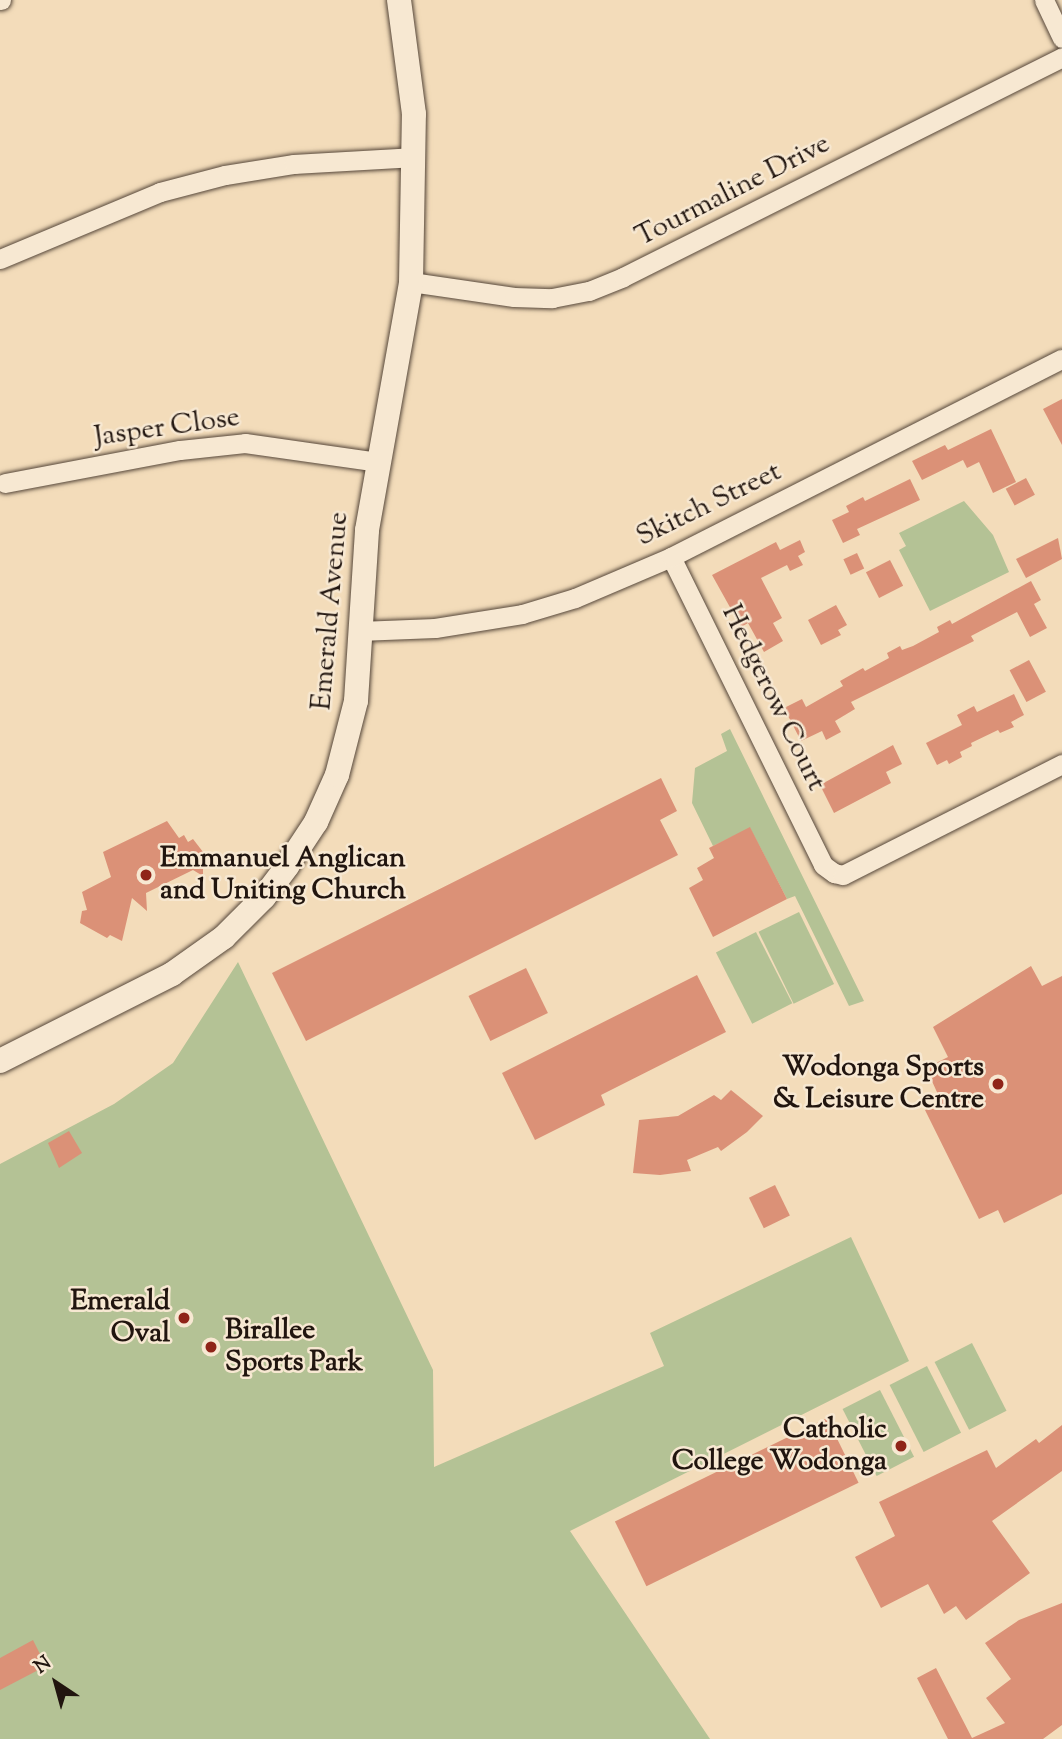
<!DOCTYPE html>
<style>
body{margin:0}
#map{position:relative;width:1062px;height:1739px;overflow:hidden;background:#f3dcba;font-family:"Sorts Mill Goudy",serif}
div>[style]{position:absolute}
[style*='--x']{left:calc(var(--x)*1px);top:calc(var(--y)*1px);width:calc(var(--w)*1px);rotate:calc(var(--a)*1deg)}
.green>*{inset:0;background:#b4c295;transform-origin:0 0}
.building>*{inset:0;background:#db9177;transform-origin:0 0}
.roads{filter:drop-shadow(0 0 2px #56473a) drop-shadow(0 0 2px #56473a)}
.minor>*{height:19px;margin:-9.5px;padding:0 9.5px;transform-origin:9.5px;border-radius:9.5px;background:#f7e8d2}
.tertiary>*{height:24px;margin:-12px;padding:0 12px;transform-origin:12px;border-radius:12px;background:#f7e8d2}
.dots>*{width:19px;height:19px;translate:-50% -50%;box-sizing:border-box;border:4px solid #f7e8d2;border-radius:50%}
span{translate:-50% -50%;white-space:nowrap;text-align:center;line-height:1.15;-webkit-text-stroke:5px #f7e8d2;paint-order:stroke}
.street-label{font-size:28px;color:#21150f}
.poi-label{font-size:28px;color:#21150f;font-weight:700}
.left{translate:0 -50%;text-align:left}
.right{translate:-100% -50%;text-align:right}
.north{position:absolute;left:21px;top:1648px;width:70px;height:70px;-webkit-text-stroke:5px #f7e8d2;paint-order:stroke;rotate:324deg;font-size:19px;font-weight:700;line-height:28px;text-align:center;color:#21150f}
.north::after{content:'';display:block;margin:auto;width:24px;height:32px;background:#21150f;clip-path:polygon(50% 0,100% 100%,50% 72%,0 100%)}
</style>
<div id="map">
<div class="green">
<i style="clip-path:polygon(964px 501px,993px 535px,1009px 572px,930px 611px,899px 550px,906px 546px,899px 533px)"></i>
<i style="clip-path:polygon(730px 729px,864px 1001px,849px 1006px,795px 896px,787px 899px,750px 828px,713px 846px,692px 803px,695px 768px,727px 751px,721px 734px)"></i>
<i style="left:799px;top:912px;width:80px;height:45px;rotate:64deg"></i>
<i style="left:756px;top:932px;width:80px;height:45px;rotate:63deg"></i>
<i style="clip-path:polygon(238px 962px,433px 1370px,434px 1467px,664px 1366px,650px 1333px,851px 1237px,909px 1361px,570px 1531px,710px 1739px,0 1739px,0 1164px,114px 1104px,173px 1063px)"></i>
<i style="left:972px;top:1343px;width:76px;height:42px;rotate:63deg"></i>
<i style="left:927px;top:1366px;width:75px;height:42px;rotate:63deg"></i>
<i style="left:880px;top:1390px;width:75px;height:42px;rotate:63deg"></i>
</div>
<div class="building">
<i style="clip-path:polygon(1062px 399px,1062px 445px,1043px 409px)"></i>
<i style="clip-path:polygon(991px 429px,1016px 482px,993px 493px,979px 462px,967px 468px,963px 460px,922px 480px,912px 461px,945px 445px,948px 450px)"></i>
<i style="left:1026px;top:478px;width:19px;height:23px;rotate:62deg"></i>
<i style="clip-path:polygon(910px 479px,920px 500px,857px 529px,860px 535px,843px 543px,832px 520px,849px 512px,846px 506px,863px 497px,865px 501px)"></i>
<i style="clip-path:polygon(1058px 538px,1062px 559px,1026px 578px,1016px 559px)"></i>
<i style="clip-path:polygon(800px 540px,805px 552px,798px 556px,803px 565px,790px 571px,787px 565px,761px 578px,782px 618px,773px 623px,783px 641px,764px 652px,748px 623px,741px 627px,712px 575px,776px 542px,780px 550px)"></i>
<i style="left:857px;top:553px;width:17px;height:15px;rotate:65deg"></i>
<i style="left:890px;top:560px;width:29px;height:27px;rotate:63deg"></i>
<i style="clip-path:polygon(1031px 581px,1041px 600px,1034px 604px,1047px 628px,1030px 637px,1017px 612px,971px 636px,974px 641px,851px 702px,855px 709px,835px 721px,841px 732px,826px 740px,822px 731px,801px 741px,784px 708px,802px 699px,806px 707px,843px 686px,840px 681px,863px 668px,865px 671px,889px 658px,887px 653px,900px 646px,902px 650px,913px 646px,939px 632px,937px 627px,950px 620px,952px 624px)"></i>
<i style="clip-path:polygon(836px 605px,847px 625px,838px 630px,841px 635px,821px 645px,808px 620px)"></i>
<i style="left:1029px;top:660px;width:36px;height:22px;rotate:62deg"></i>
<i style="clip-path:polygon(1014px 694px,1024px 715px,1011px 722px,1014px 727px,1000px 733px,998px 730px,971px 743px,972px 746px,960px 752px,962px 757px,949px 764px,947px 760px,937px 765px,926px 743px,962px 725px,957px 715px,974px 706px,977px 712px)"></i>
<i style="clip-path:polygon(893px 745px,902px 764px,886px 772px,891px 783px,834px 813px,820px 785px)"></i>
<i style="clip-path:polygon(661px 778px,677px 811px,660px 820px,678px 855px,306px 1041px,272px 973px)"></i>
<i style="clip-path:polygon(167px 821px,179px 838px,184px 835px,188px 842px,193px 839px,210px 861px,203px 865px,203px 876px,193px 870px,146px 893px,147px 911px,132px 898px,122px 941px,110px 935px,107px 938px,80px 923px,82px 911px,87px 910px,82px 892px,111px 877px,103px 852px)"></i>
<i style="clip-path:polygon(750px 827px,787px 899px,713px 937px,689px 888px,703px 880px,697px 868px,714px 858px,709px 848px)"></i>
<i style="clip-path:polygon(1031px 966px,1042px 986px,1062px 976px,1062px 1194px,1004px 1223px,998px 1210px,979px 1219px,925px 1110px,941px 1101px,926px 1068px,948px 1057px,933px 1027px)"></i>
<i style="left:526px;top:968px;width:50px;height:64px;rotate:64deg"></i>
<i style="clip-path:polygon(697px 975px,726px 1032px,601px 1095px,605px 1105px,535px 1140px,502px 1073px)"></i>
<i style="clip-path:polygon(731px 1090px,763px 1116px,747px 1132px,721px 1151px,718px 1147px,687px 1160px,691px 1171px,660px 1175px,633px 1173px,639px 1120px,678px 1116px,714px 1095px,721px 1100px)"></i>
<i style="clip-path:polygon(69px 1131px,82px 1153px,59px 1168px,48px 1143px)"></i>
<i style="left:775px;top:1185px;width:34px;height:29px;rotate:64deg"></i>
<i style="left:827px;top:1418px;width:72px;height:236px;rotate:64deg"></i>
<i style="clip-path:polygon(1062px 1425px,1062px 1471px,992px 1521px,1030px 1573px,966px 1620px,956px 1606px,944px 1614px,928px 1584px,881px 1608px,855px 1557px,895px 1536px,879px 1502px,987px 1450px,996px 1468px,1036px 1439px,1039px 1443px)"></i>
<i style="clip-path:polygon(1062px 1603px,1062px 1725px,1043px 1739px,948px 1739px,917px 1678px,936px 1668px,972px 1738px,1005px 1723px,986px 1698px,1011px 1679px,985px 1643px,1019px 1620px)"></i>
<i style="clip-path:polygon(33px 1640px,46px 1666px,0 1690px,0 1658px)"></i>
</div>
<div class="roads">
<div class="minor">
<i style="--x:0;--y:0;--w:1;--a:0"></i>
<i style="--x:1044;--y:0;--w:42;--a:64.7"></i>
<i style="--x:0;--y:259;--w:173;--a:-22.7"></i>
<i style="--x:160;--y:192;--w:67;--a:-14.7"></i>
<i style="--x:225;--y:175;--w:70;--a:-9.1"></i>
<i style="--x:294;--y:164;--w:121;--a:-3.3"></i>
<i style="--x:411;--y:282;--w:104;--a:8.3"></i>
<i style="--x:514;--y:297;--w:38;--a:2"></i>
<i style="--x:552;--y:298;--w:38;--a:-11"></i>
<i style="--x:589;--y:291;--w:37;--a:-22"></i>
<i style="--x:623;--y:277;--w:491;--a:-26.6"></i>
<i style="--x:5;--y:483;--w:178;--a:-10.7"></i>
<i style="--x:180;--y:450;--w:65;--a:-6.1"></i>
<i style="--x:245;--y:443;--w:134;--a:8.1"></i>
<i style="--x:671;--y:557;--w:343;--a:63.7"></i>
<i style="--x:823;--y:865;--w:14;--a:36"></i>
<i style="--x:834;--y:873;--w:9;--a:13"></i>
<i style="--x:843;--y:875;--w:246;--a:-26.9"></i>
<i style="--x:359;--y:631;--w:76;--a:-2.3"></i>
<i style="--x:435;--y:628;--w:88;--a:-9.1"></i>
<i style="--x:522;--y:614;--w:55;--a:-16.8"></i>
<i style="--x:575;--y:598;--w:104;--a:-23.1"></i>
<i style="--x:671;--y:557;--w:438;--a:-26.9"></i>
</div>
<div class="tertiary">
<i style="--x:0;--y:1061;--w:193;--a:-26.8"></i>
<i style="--x:172;--y:974;--w:64;--a:-35.4"></i>
<i style="--x:224;--y:937;--w:57;--a:-45"></i>
<i style="--x:264;--y:897;--w:39;--a:-53"></i>
<i style="--x:287;--y:866;--w:53;--a:-56.6"></i>
<i style="--x:316;--y:822;--w:51;--a:-65.9"></i>
<i style="--x:337;--y:775;--w:76;--a:-75.6"></i>
<i style="--x:356;--y:701;--w:171;--a:-86.3"></i>
<i style="--x:367;--y:530;--w:252;--a:-79.9"></i>
<i style="--x:411;--y:282;--w:168;--a:-89"></i>
<i style="--x:414;--y:114;--w:115;--a:-97.5"></i>
</div>
</div>
<div class="dots">
<i style="left:146px;top:875px;background:#8f2418"></i>
<i style="left:998px;top:1084px;background:#8f2418"></i>
<i style="left:184px;top:1318px;background:#8f2418"></i>
<i style="left:211px;top:1347px;background:#8f2418"></i>
<i style="left:901px;top:1446px;background:#8f2418"></i>
</div>
<div class="street-label">
<span style="left:733px;top:191px;rotate:-27deg">Tourmaline Drive</span>
<span style="left:167px;top:428px;rotate:-8deg">Jasper Close</span>
<span style="left:709px;top:505px;rotate:-26deg">Skitch Street</span>
<span style="left:331px;top:611px;rotate:-85deg">Emerald Avenue</span>
<span style="left:773px;top:698px;rotate:64deg">Hedgerow Court</span>
</div>
<div class="poi-label">
<span class="left" style="left:160px;top:875px">Emmanuel Anglican<br>and Uniting Church</span>
<span class="right" style="left:984px;top:1084px">Wodonga Sports<br>&amp; Leisure Centre</span>
<span class="right" style="left:170px;top:1318px">Emerald<br>Oval</span>
<span class="left" style="left:225px;top:1347px">Birallee<br>Sports Park</span>
<span class="right" style="left:887px;top:1446px">Catholic<br>College Wodonga</span>
</div>
<div class="north">N</div>
</div>
